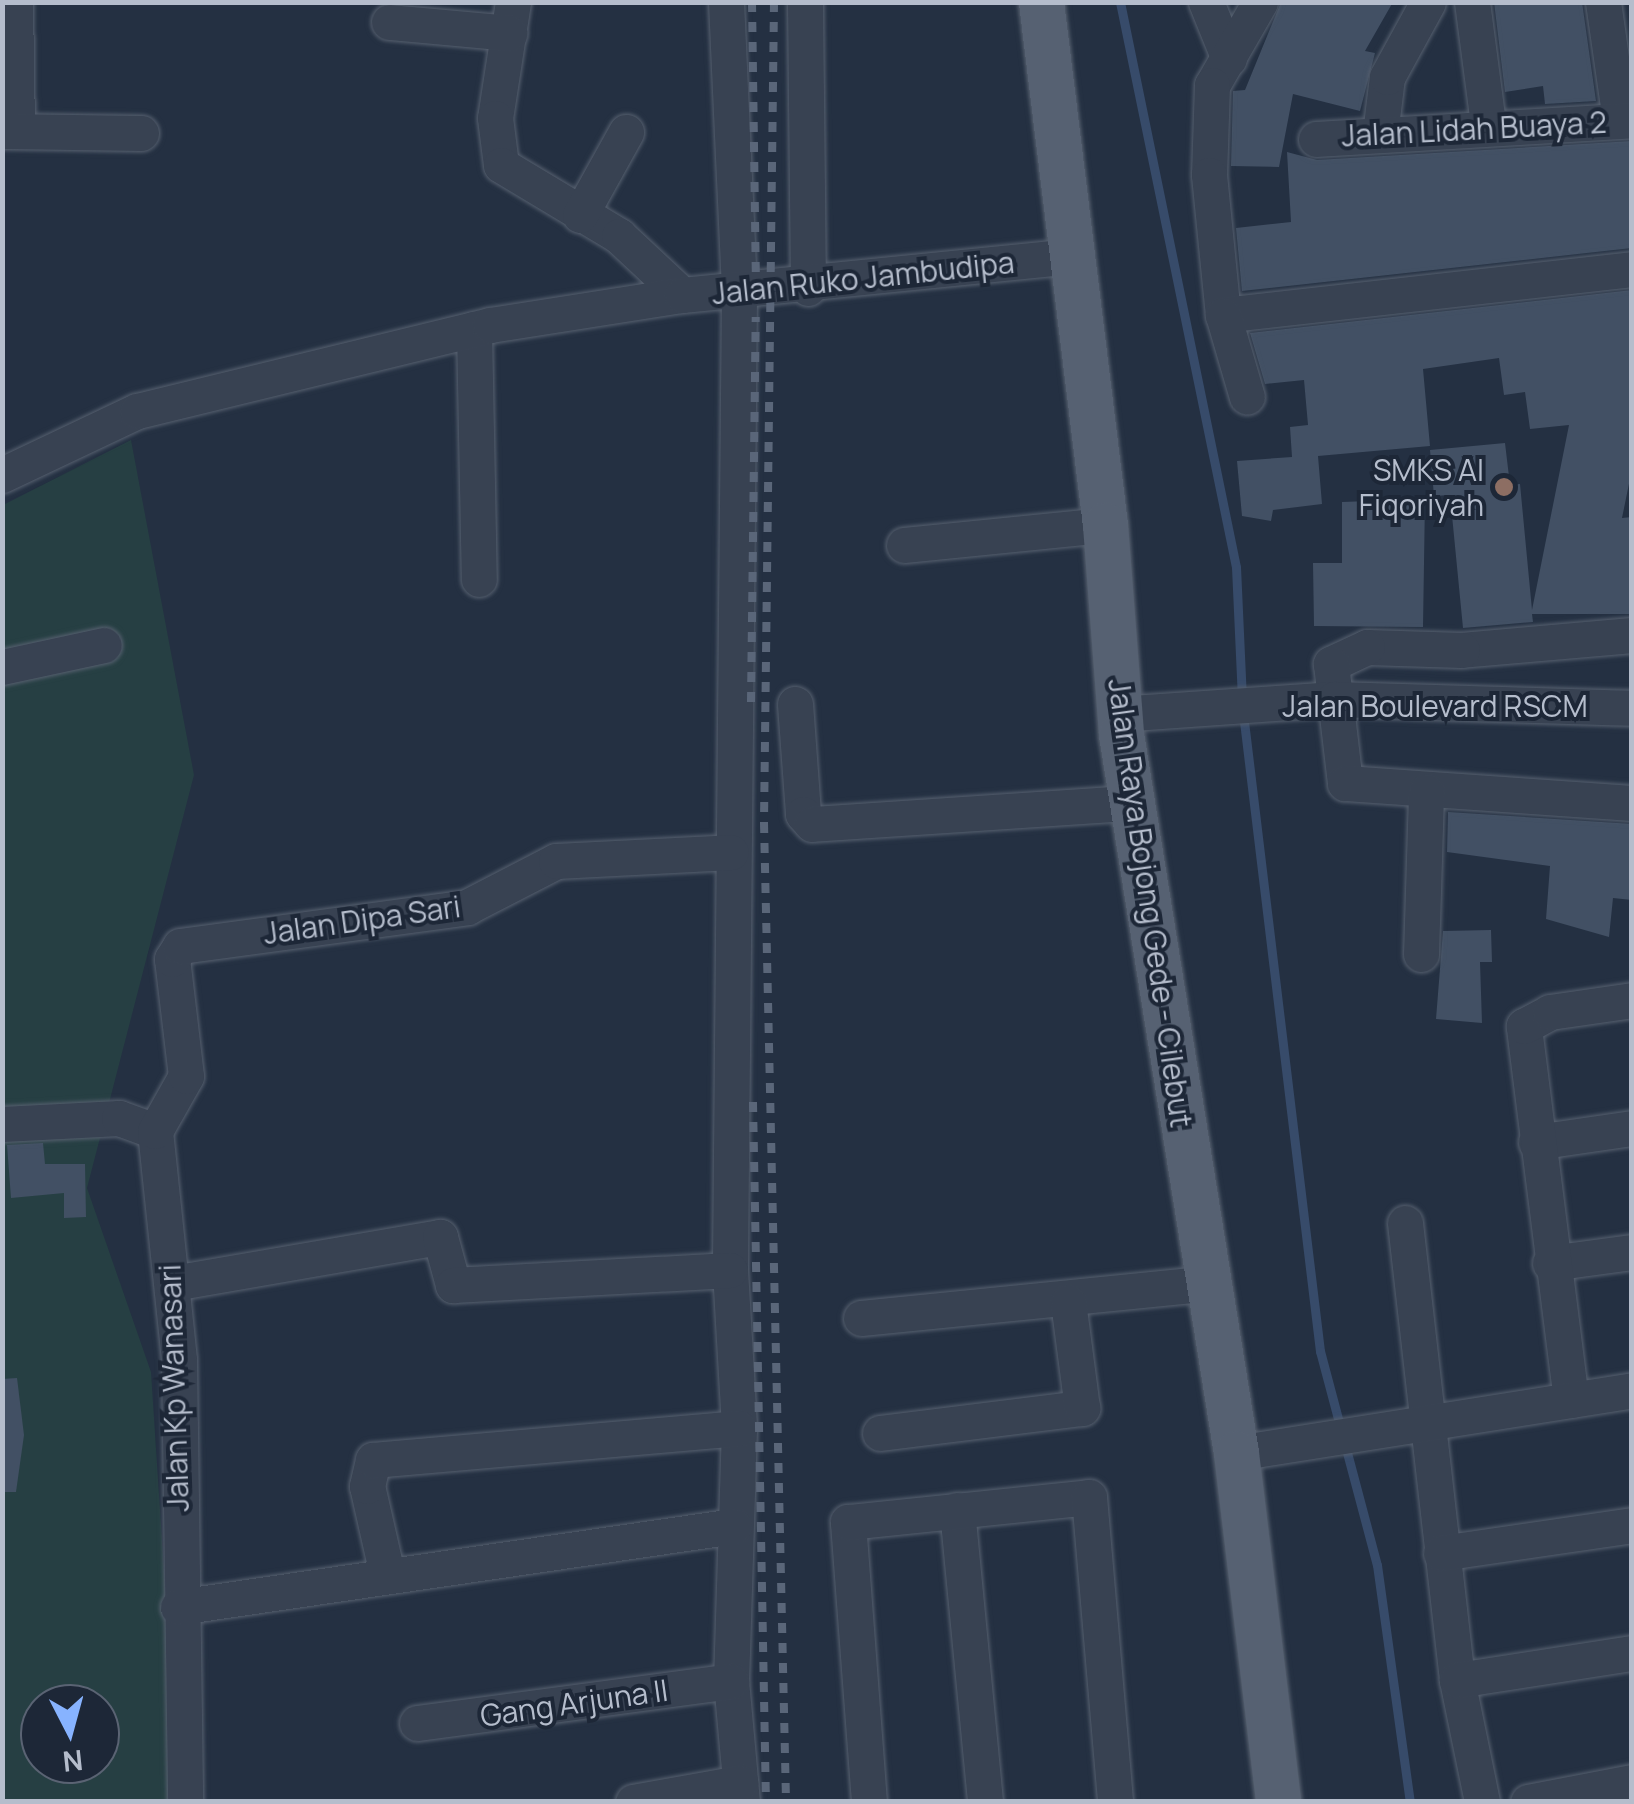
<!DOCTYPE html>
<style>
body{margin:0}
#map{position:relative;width:1634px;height:1804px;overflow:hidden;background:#243042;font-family:Manrope,sans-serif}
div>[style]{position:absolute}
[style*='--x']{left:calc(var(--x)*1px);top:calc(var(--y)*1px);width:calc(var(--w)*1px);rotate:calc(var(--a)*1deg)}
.green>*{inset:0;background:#263f43}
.stream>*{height:9px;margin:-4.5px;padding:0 4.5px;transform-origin:4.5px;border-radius:4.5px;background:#374b6a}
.building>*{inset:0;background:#425064}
.roads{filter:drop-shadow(0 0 2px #56606f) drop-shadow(0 0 2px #56606f)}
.minor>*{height:35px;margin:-17.5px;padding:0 17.5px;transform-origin:17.5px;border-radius:17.5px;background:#384252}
.major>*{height:45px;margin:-22.5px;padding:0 22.5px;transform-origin:22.5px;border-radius:22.5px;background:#566172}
.rail>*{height:8px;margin-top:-4px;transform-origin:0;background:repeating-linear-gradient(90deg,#5a6679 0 10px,transparent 0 20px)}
.dots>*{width:28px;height:28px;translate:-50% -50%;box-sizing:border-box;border:5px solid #1d2737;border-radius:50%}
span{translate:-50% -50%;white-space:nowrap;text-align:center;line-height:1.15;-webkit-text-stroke:8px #1d2737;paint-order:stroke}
.street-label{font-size:30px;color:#b5bdcc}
.poi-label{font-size:30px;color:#b5bdcc}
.right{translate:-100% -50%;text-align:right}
.frame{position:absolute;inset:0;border:5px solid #b5bdcc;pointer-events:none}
.north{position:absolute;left:20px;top:1684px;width:100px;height:100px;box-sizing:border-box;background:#1d2737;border:2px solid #5a6373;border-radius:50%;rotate:174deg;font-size:28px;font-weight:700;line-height:40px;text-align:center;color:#b5bdcc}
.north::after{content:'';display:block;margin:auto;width:35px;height:45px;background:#87b3ff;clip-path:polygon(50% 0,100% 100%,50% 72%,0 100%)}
</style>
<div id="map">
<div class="green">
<i style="clip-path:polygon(evenodd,131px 440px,194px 775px,87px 1188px,151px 1372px,179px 1801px,3px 1802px,3px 505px,131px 440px,40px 1704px,100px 1704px,100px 1764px,40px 1764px,40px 1704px)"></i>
</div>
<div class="stream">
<i style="--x:1120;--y:2;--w:577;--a:78.4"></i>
<i style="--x:1236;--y:567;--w:131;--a:87.4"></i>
<i style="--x:1243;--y:713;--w:643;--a:83.12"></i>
<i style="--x:1320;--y:1351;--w:82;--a:75.1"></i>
<i style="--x:1345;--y:1445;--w:124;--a:75.1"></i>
<i style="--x:1377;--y:1565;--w:239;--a:82.1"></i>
</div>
<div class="building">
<i style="clip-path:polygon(1281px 2px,1393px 2px,1365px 51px,1375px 53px,1360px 111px,1293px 94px,1279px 167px,1231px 166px,1233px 91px,1245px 90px)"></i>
<i style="clip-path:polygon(1494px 2px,1582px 2px,1596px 101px,1545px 104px,1543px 86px,1505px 92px)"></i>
<i style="clip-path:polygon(1632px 141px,1632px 248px,1242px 291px,1236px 228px,1291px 222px,1287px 152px,1317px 160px)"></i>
<i style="clip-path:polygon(1632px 290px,1632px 469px,1622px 518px,1632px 517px,1632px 614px,1532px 614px,1533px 622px,1463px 628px,1450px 495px,1434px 496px,1430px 450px,1505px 443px,1510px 485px,1520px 484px,1532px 610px,1569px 425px,1530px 429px,1525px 392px,1504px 395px,1499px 358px,1423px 369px,1430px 446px,1318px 456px,1322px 504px,1273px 510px,1271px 521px,1242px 516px,1237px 461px,1292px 457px,1290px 427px,1308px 425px,1304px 380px,1265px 384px,1250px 333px)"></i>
<i style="clip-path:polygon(1425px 499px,1423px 627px,1314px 626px,1313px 563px,1342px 563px,1342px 502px)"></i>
<i style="clip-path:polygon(1448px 812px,1632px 824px,1632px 900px,1613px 898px,1609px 937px,1546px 919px,1550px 866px,1447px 852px)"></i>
<i style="clip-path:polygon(1491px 930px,1492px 962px,1480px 962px,1482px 1023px,1436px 1019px,1443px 931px)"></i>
<i style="clip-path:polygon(43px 1143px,45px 1164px,85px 1164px,86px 1217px,64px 1218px,64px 1193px,11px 1198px,7px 1145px)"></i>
<i style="clip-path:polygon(17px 1378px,24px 1435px,16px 1492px,2px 1492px,2px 1379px)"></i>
</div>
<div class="roads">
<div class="minor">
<i style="--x:15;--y:2;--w:125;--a:89.1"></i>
<i style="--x:513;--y:2;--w:117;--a:98.8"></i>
<i style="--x:495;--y:118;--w:47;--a:82.7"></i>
<i style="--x:501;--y:165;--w:138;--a:31"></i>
<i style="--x:619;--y:236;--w:86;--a:43.1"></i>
<i style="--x:726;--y:2;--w:290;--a:87.4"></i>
<i style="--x:739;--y:292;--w:978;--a:90.53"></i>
<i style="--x:730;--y:1270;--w:158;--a:86.7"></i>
<i style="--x:739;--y:1428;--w:253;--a:91.8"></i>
<i style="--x:731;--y:1681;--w:121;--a:84.8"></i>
<i style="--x:805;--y:2;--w:286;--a:89.4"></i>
<i style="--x:1206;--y:2;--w:61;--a:68"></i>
<i style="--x:1260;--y:2;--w:96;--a:120"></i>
<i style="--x:1212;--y:85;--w:90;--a:91.9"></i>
<i style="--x:1209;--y:175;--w:141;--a:84.3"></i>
<i style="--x:1223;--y:315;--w:412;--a:-6.4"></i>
<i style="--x:1472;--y:2;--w:122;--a:82.5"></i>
<i style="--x:1603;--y:2;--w:119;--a:81.8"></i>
<i style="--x:389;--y:22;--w:121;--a:5.2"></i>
<i style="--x:2;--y:131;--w:139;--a:0.8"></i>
<i style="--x:1380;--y:134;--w:57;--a:-83"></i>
<i style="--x:1387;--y:77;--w:85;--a:-61.3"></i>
<i style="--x:1316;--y:139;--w:317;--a:-3.4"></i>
<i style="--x:580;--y:215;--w:95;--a:-61"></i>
<i style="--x:1223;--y:315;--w:85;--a:73.7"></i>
<i style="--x:474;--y:329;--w:250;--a:88.9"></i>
<i style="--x:2;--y:475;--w:149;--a:-25.4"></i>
<i style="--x:137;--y:411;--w:363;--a:-13.7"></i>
<i style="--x:490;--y:325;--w:194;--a:-8.9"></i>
<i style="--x:682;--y:295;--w:395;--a:-5.7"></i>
<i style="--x:904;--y:545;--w:202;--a:-5.7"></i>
<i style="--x:1632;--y:635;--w:171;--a:175"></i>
<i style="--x:1462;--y:650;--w:95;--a:-178.2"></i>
<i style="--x:1367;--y:647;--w:40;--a:155"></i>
<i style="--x:1331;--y:664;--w:120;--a:83.3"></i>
<i style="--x:1345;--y:783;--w:288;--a:4"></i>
<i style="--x:2;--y:667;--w:104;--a:-12.2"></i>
<i style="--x:795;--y:704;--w:110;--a:85.8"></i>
<i style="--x:803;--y:814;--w:13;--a:48"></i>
<i style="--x:812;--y:824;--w:321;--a:-3.8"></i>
<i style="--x:1118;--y:714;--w:217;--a:-4"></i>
<i style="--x:1334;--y:699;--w:298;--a:1.7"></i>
<i style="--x:1421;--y:954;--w:163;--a:-88.2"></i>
<i style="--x:2;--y:1124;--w:117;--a:-2.9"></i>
<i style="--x:119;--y:1118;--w:38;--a:20"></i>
<i style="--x:155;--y:1131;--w:230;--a:84"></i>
<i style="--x:179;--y:1360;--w:442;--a:89.2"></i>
<i style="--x:155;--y:1131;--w:63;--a:-60.6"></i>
<i style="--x:186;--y:1076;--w:118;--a:-96.8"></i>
<i style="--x:172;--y:959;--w:15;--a:-58"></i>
<i style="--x:180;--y:946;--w:290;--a:-7.7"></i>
<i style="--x:467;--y:907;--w:100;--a:-27.3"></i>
<i style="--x:556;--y:861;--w:175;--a:-2.9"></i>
<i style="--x:1536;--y:1142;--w:97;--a:-8.3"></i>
<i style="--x:1405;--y:1223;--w:460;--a:83.5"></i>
<i style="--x:1457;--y:1680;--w:125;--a:78.4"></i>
<i style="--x:1550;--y:1263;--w:83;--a:-7.6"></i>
<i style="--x:173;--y:1283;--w:271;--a:-9.8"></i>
<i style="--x:440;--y:1237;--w:50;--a:74.8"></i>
<i style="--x:453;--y:1285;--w:277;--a:-3.1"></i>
<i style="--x:861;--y:1318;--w:350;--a:-5.7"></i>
<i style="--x:1571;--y:1400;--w:377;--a:-97.2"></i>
<i style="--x:1524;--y:1026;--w:30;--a:-28"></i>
<i style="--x:1550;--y:1012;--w:83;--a:-8.3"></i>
<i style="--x:880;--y:1433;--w:204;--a:-7.1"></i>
<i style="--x:1082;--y:1408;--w:107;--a:-97.5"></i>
<i style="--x:1236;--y:1453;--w:401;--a:-9"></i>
<i style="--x:957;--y:1510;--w:293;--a:84.5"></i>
<i style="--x:1441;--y:1553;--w:193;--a:-8.3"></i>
<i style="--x:387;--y:1574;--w:90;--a:-102.8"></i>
<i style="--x:367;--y:1486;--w:27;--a:-77"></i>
<i style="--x:373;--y:1460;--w:367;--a:-5"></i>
<i style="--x:178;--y:1607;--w:562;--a:-8.29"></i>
<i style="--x:1457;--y:1680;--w:177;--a:-8.8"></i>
<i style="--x:417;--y:1723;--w:317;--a:-7.6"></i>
<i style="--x:633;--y:1802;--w:109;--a:-10.1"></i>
<i style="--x:869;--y:1802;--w:281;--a:-94.3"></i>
<i style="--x:848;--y:1522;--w:242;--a:-5.9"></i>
<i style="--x:1089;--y:1497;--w:306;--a:85.1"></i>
<i style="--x:1528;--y:1802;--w:106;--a:-10.9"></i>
</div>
<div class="major">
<i style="--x:1041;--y:2;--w:527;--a:83.02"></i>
<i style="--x:1105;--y:525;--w:210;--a:85.6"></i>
<i style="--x:1121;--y:734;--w:728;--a:80.91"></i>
<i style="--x:1236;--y:1453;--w:352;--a:83.1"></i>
</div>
</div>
<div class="rail">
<i style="--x:752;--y:2;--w:280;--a:89.2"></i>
<i style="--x:774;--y:2;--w:821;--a:90.7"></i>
<i style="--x:764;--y:823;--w:979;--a:88.71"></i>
<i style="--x:751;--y:702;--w:385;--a:-89.3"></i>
<i style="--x:753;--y:1102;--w:700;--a:88.94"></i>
</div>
<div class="dots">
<i style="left:1504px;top:487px;background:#8d6e63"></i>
</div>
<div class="street-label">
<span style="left:1474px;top:129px;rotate:-3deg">Jalan Lidah Buaya 2</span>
<span style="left:863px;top:278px;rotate:-6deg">Jalan Ruko Jambudipa</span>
<span style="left:1435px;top:706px">Jalan Boulevard RSCM</span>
<span style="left:1150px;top:903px;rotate:82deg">Jalan Raya Bojong Gede - Cilebut</span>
<span style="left:362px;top:920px;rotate:-8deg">Jalan Dipa Sari</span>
<span style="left:174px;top:1388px;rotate:-92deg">Jalan Kp Wanasari</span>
<span style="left:574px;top:1703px;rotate:-8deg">Gang Arjuna II</span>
</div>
<div class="poi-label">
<span class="right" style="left:1484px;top:487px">SMKS Al<br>Fiqoriyah</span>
</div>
<div class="frame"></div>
<div class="north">N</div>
</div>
